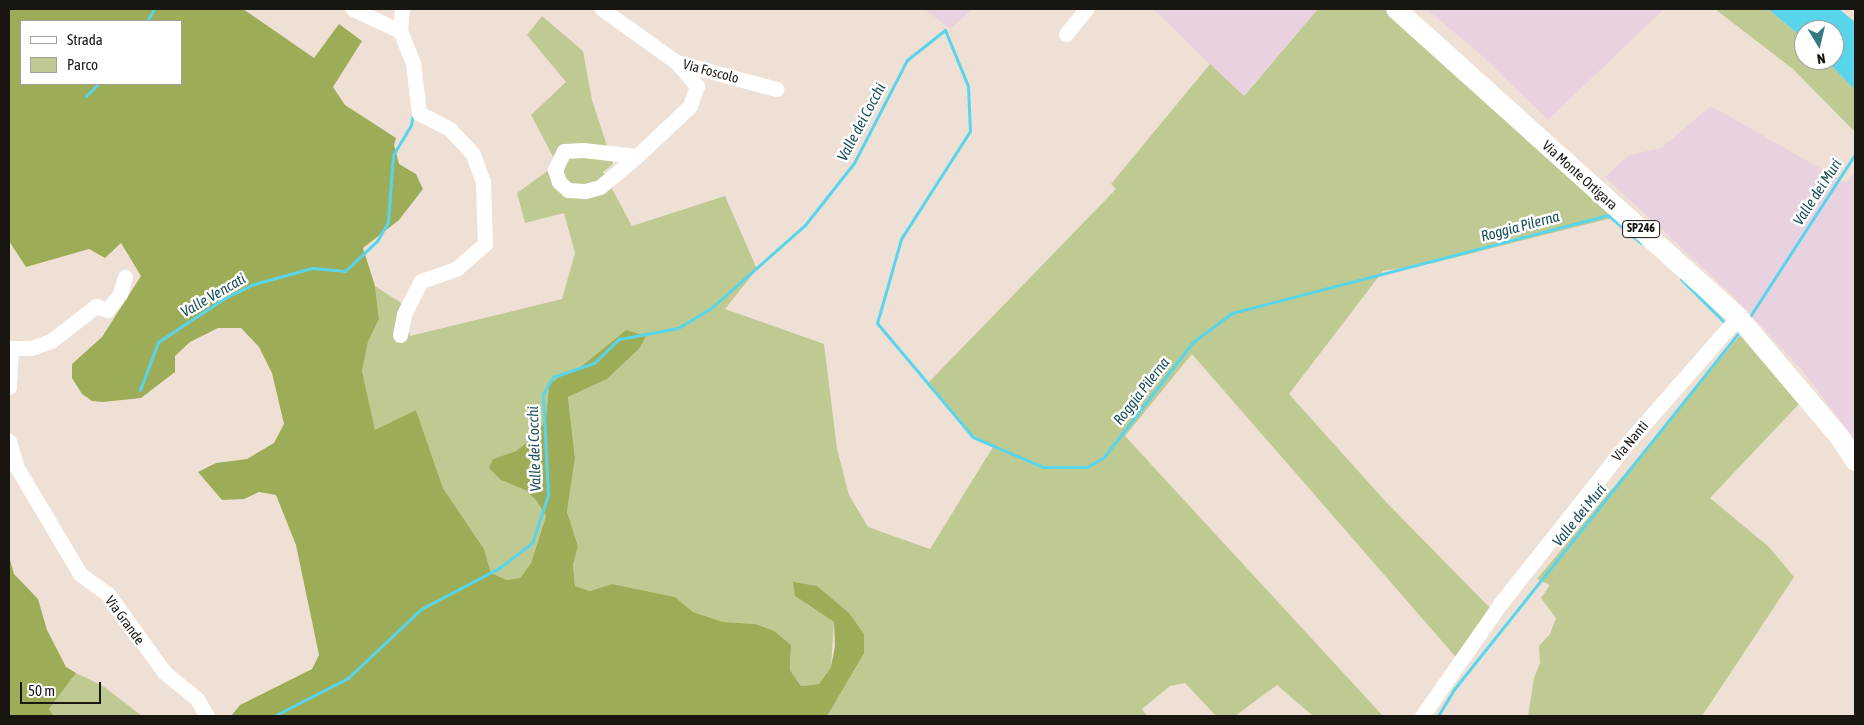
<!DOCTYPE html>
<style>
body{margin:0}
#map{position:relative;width:1864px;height:725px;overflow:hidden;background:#efe0d6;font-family:"Asap Condensed",sans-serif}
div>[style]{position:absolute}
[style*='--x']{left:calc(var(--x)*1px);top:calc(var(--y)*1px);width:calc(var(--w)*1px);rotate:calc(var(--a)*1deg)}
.industrial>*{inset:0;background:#e9d2df}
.green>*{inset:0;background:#bfca92}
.forest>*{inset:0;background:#9dac56}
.water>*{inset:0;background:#59d5eb}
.stream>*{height:3px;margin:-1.5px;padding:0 1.5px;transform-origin:1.5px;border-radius:1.5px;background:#59d5eb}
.minor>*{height:15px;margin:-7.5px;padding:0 7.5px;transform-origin:7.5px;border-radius:7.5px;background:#fff}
.major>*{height:20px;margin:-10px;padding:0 10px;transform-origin:10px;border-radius:10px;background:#fff}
span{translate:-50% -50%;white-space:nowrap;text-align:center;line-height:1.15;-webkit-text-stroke:5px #fff;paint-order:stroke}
.shield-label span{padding:1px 4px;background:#fff;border:1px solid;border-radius:4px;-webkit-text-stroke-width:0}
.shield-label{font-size:12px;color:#191511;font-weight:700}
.street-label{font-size:14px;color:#191511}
.water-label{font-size:15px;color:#1a4f58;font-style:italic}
.frame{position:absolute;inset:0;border:10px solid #191511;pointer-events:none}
.legend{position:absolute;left:20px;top:20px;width:162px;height:65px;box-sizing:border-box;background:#fff;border:1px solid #a3a1a0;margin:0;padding:6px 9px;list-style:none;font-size:15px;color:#191511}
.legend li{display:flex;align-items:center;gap:10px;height:25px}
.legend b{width:25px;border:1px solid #a3a1a0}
.north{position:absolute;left:1794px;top:20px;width:50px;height:50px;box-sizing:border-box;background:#fff;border:1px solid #a3a1a0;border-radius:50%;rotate:171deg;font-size:14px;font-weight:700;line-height:20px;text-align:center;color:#191511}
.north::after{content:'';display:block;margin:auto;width:18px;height:22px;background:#327983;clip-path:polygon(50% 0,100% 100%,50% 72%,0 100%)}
.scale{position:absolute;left:20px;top:682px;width:81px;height:22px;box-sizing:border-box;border:2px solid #191511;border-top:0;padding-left:6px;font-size:15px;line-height:18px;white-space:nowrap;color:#191511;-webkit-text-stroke:4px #fff;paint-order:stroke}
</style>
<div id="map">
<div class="industrial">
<i style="clip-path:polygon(924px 9px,972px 9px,951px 29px)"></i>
<i style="clip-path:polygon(1153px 9px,1318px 9px,1243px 96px)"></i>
<i style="clip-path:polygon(1426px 9px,1664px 9px,1548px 120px,1478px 52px)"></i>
<i style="clip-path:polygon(1711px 106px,1846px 183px,1855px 172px,1855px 440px,1802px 370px,1731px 294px,1605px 177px,1629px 155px,1661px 148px)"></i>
</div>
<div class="green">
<i style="clip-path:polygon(1318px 9px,1394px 9px,1617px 211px,1612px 218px,1433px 263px,1383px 271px,1289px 394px,1386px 502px,1495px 613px,1461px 663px,1192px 354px,1125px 436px,1383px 716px,1313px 716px,1277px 685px,1235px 716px,1216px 716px,1185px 683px,1170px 686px,1142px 709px,1147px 716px,827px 716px,864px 634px,795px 596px,834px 622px,831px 667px,819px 684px,801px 686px,790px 670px,791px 645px,755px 624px,723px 622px,693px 612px,675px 597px,612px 584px,590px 591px,575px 586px,573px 565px,578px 546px,567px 512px,575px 458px,568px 397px,607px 379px,639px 349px,626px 330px,578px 369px,562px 375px,549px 384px,546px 418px,537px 434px,516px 451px,493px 459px,501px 480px,525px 490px,536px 500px,546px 516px,531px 563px,520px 578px,507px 580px,491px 573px,484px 549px,443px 488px,416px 410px,375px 431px,362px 371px,368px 342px,379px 319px,375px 286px,401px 303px,410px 336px,562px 299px,575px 253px,564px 213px,525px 223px,517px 193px,557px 164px,531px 115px,566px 82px,527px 35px,542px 16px,583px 51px,592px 100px,613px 164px,603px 172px,632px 226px,725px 196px,757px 269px,725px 309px,824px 344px,837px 449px,849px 495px,868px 527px,930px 549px,993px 447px,967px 431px,929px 382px,1116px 189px,1111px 184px,1210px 64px,1244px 96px)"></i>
<i style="clip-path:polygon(1715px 9px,1768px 9px,1804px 39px,1804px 60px,1826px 60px,1855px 90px,1855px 132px,1793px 69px)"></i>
<i style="clip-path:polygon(1742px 333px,1799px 404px,1710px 498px,1769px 547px,1794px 577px,1702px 716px,1528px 716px,1534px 678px,1540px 663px,1539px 646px,1550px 634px,1556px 618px,1541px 598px,1550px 585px,1537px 579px)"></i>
<i style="clip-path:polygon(76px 673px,103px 686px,142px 716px,54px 716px,49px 709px)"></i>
</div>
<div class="forest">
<i style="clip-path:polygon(evenodd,9px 9px,243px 9px,314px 58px,339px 24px,362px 41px,333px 87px,345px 105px,396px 138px,394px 145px,399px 164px,416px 174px,423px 189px,399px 220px,363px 248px,375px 286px,379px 319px,368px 342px,362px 371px,375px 430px,416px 410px,443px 488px,484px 549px,491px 573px,507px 580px,520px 578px,531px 563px,546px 516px,536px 500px,525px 490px,501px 480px,489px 468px,493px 459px,516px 451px,537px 434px,546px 418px,549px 384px,562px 375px,578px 369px,626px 330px,646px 336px,639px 349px,607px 379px,568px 397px,575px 458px,567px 512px,578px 546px,573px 565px,575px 586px,590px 591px,612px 584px,675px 597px,693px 612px,723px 622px,755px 624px,774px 631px,791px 645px,790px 670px,801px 686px,819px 684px,831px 667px,835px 646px,834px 622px,795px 596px,793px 582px,817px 586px,849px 613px,864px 634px,864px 653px,827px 716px,231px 716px,240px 705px,312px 669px,319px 655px,296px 545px,276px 495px,259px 492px,244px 499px,222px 500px,198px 472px,216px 463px,247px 459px,274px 443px,284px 424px,272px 373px,259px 347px,241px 328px,218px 328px,190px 342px,175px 356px,175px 372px,141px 398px,103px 402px,92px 401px,82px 394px,72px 378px,72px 364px,102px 337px,141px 276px,121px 243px,105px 258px,89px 249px,26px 267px,9px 241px,9px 9px,21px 21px,181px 21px,181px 84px,21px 84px,21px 21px)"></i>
<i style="clip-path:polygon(9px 556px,14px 574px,38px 599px,47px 630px,66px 667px,76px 673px,49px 709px,54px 716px,9px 716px)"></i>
</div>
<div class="water">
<i style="clip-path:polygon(1768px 9px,1839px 9px,1855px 22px,1855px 90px,1826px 60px,1834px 60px,1834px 30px,1804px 30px,1804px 39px)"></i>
</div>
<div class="stream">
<i style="--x:147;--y:21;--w:14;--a:-60"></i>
<i style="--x:86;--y:96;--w:17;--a:-45"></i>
<i style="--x:1681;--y:279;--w:64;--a:45"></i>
<i style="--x:1749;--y:318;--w:195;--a:-57.1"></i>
<i style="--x:140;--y:390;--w:51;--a:-69.4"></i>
<i style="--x:158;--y:342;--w:80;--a:-33.3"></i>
<i style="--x:225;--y:298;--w:32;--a:-26"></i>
<i style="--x:254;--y:284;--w:60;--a:-15.4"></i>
<i style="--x:312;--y:268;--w:33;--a:5"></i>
<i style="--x:345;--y:271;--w:44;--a:-43.2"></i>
<i style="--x:377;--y:241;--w:22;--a:-60"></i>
<i style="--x:388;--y:222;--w:67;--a:-85.7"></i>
<i style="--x:393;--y:155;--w:35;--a:-59"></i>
<i style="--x:411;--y:125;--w:11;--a:-80"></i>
<i style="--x:274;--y:716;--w:83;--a:-27.2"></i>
<i style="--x:348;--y:678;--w:100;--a:-43.4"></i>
<i style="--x:421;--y:609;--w:88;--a:-27.7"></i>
<i style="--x:499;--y:568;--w:41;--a:-37.1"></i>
<i style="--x:532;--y:543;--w:51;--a:-71.6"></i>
<i style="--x:548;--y:495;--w:101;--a:-92.8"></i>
<i style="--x:543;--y:394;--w:20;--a:-60"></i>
<i style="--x:553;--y:377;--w:43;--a:-18.9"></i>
<i style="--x:594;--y:363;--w:35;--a:-44"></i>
<i style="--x:619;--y:339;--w:60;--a:-10.6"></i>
<i style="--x:678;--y:328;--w:37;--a:-31"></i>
<i style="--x:710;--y:309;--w:127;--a:-41.5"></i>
<i style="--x:805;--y:225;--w:79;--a:-51.7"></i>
<i style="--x:854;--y:163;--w:116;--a:-62.8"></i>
<i style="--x:907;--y:60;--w:48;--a:-38.3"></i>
<i style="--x:945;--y:30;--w:61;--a:67.7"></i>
<i style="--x:968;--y:86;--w:45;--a:87.5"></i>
<i style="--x:970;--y:131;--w:128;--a:122.6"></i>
<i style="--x:901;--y:239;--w:87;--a:105.9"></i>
<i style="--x:877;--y:323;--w:149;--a:49.9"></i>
<i style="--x:973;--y:437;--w:76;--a:23.2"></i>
<i style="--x:1043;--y:467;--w:44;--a:0"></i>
<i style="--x:1087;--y:467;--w:20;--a:-30"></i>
<i style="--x:1104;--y:457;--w:145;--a:-52.3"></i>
<i style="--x:1193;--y:342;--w:49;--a:-36.6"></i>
<i style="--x:1232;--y:313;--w:389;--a:-14.6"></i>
<i style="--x:1608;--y:215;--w:43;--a:40.3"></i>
<i style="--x:1438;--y:716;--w:33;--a:-59"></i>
<i style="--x:1455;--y:688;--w:457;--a:-51.4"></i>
</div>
<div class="minor">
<i style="--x:353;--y:9;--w:52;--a:25.1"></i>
<i style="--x:602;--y:9;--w:91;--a:35.6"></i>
<i style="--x:676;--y:62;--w:104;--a:15.1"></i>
<i style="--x:1066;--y:34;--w:32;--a:-51"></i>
<i style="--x:637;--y:156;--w:48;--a:140"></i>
<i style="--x:600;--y:187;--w:16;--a:165"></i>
<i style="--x:585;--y:191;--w:17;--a:-177"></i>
<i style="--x:568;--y:190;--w:12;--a:-138"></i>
<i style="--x:559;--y:182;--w:13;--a:-108"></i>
<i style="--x:555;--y:170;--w:21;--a:-65"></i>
<i style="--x:564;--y:151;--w:19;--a:-3"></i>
<i style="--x:583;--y:150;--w:54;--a:6.3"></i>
<i style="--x:637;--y:156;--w:73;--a:-43.3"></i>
<i style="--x:690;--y:106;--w:21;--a:-71"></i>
<i style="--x:697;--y:86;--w:32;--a:-131"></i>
<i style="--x:400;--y:335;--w:21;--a:-79"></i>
<i style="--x:404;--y:314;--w:37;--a:-63"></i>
<i style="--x:421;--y:281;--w:37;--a:-19"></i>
<i style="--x:456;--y:269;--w:38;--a:-41"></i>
<i style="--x:485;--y:244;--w:62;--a:-91.8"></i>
<i style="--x:483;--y:182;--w:30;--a:-110"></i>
<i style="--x:473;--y:154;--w:34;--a:-133"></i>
<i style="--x:450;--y:129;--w:35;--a:-153"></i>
<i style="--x:419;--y:113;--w:50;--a:-96.8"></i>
<i style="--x:413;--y:63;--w:35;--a:-112"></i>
<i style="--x:400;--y:31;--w:22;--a:-85"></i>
<i style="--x:9;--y:348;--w:22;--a:0"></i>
<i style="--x:31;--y:348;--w:21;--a:-19"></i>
<i style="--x:51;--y:341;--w:57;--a:-37.9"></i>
<i style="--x:96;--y:306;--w:12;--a:20"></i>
<i style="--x:107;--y:310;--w:21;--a:-51"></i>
<i style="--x:120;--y:294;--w:18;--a:-74"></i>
<i style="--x:9;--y:387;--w:37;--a:-87"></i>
<i style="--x:9;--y:441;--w:26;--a:74"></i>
<i style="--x:16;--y:466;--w:126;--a:59.3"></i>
<i style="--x:80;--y:574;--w:34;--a:36"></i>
<i style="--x:108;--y:594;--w:96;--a:54.3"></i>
<i style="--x:164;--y:672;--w:43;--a:39.3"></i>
<i style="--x:197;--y:699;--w:20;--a:60"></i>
<i style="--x:1422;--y:716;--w:136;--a:-55.1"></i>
<i style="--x:1500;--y:604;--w:209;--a:-51.6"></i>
<i style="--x:1630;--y:440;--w:164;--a:-48.7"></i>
</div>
<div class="major">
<i style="--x:1396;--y:9;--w:460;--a:42"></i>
<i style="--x:1738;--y:317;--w:156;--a:49.7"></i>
<i style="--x:1839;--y:436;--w:30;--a:57"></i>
</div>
<div class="shield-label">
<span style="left:1641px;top:229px">SP246</span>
</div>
<div class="street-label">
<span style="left:711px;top:71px;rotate:15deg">Via Foscolo</span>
<span style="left:1580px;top:175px;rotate:42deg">Via Monte Ortigara</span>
<span style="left:1630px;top:441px;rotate:-50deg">Via Nanti</span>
<span style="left:125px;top:620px;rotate:54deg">Via Grande</span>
</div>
<div class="water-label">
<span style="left:861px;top:122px;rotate:-62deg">Valle dei Cocchi</span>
<span style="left:1817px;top:192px;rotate:-57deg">Valle dei Muri</span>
<span style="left:1520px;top:226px;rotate:-15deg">Roggia Pilerna</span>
<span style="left:213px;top:295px;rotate:-30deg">Valle Vencati</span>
<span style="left:1141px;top:391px;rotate:-52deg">Roggia Pilerna</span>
<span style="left:534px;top:449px;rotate:-92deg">Valle dei Cocchi</span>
<span style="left:1579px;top:515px;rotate:-51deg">Valle dei Muri</span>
</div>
<div class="frame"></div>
<ul class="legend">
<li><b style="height:6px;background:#fff"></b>Strada</li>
<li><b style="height:14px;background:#bfca92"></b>Parco</li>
</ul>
<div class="north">N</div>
<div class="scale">50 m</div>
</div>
